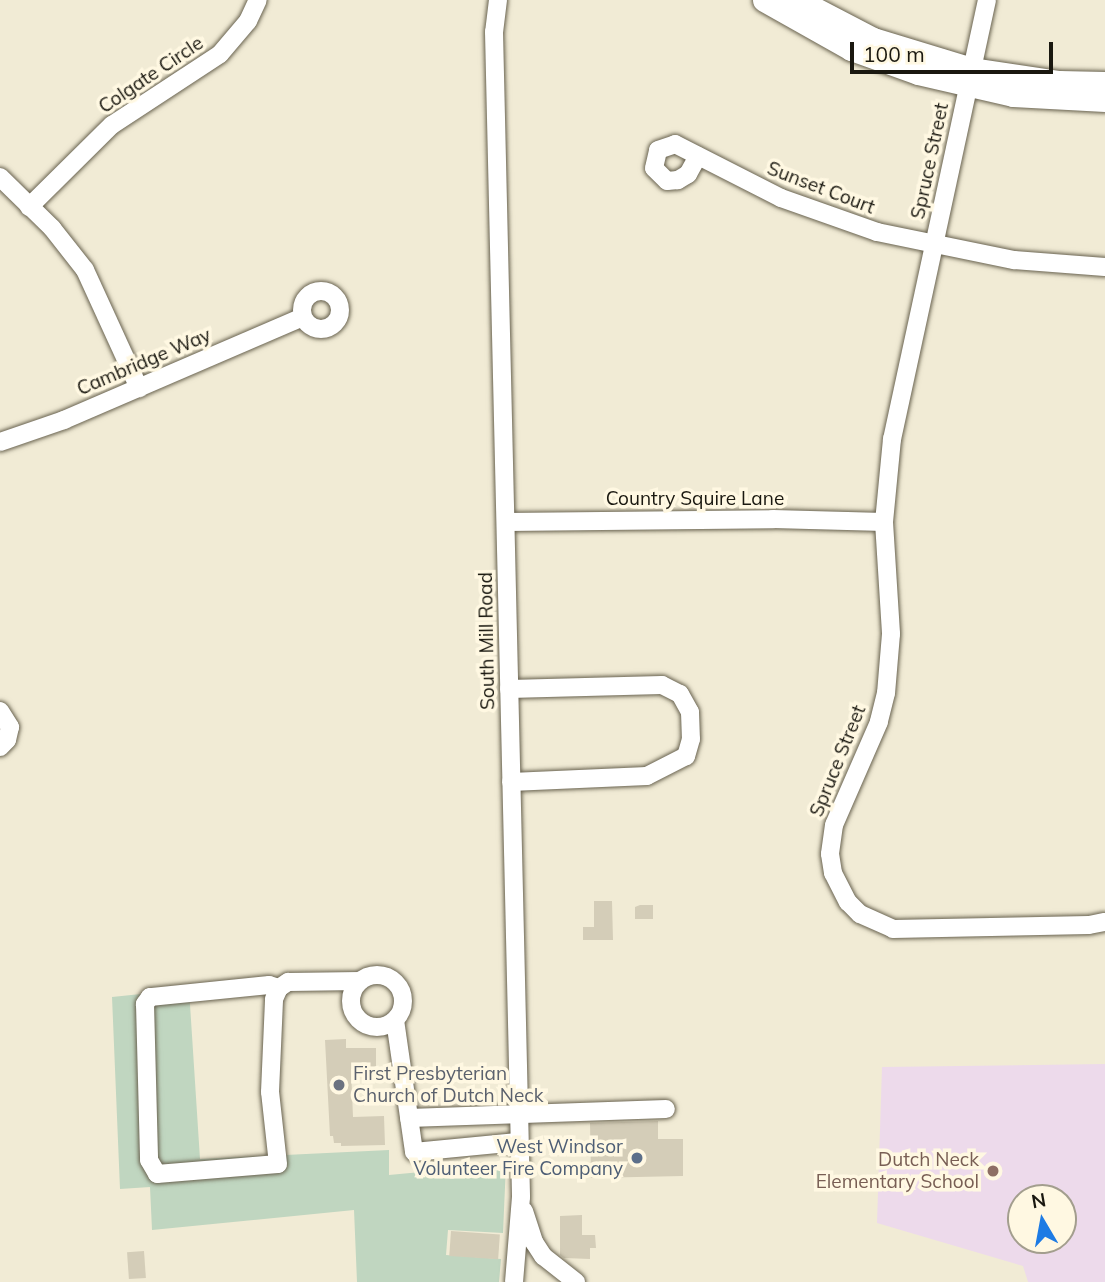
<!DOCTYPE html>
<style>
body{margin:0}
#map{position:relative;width:1105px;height:1282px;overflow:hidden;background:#f1ebd5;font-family:Mulish,sans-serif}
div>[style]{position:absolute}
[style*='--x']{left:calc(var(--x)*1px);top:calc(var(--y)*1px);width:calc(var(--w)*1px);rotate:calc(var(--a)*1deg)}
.education>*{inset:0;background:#eddaeb}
.green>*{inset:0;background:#c0d6c0}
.building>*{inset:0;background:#d4cdb8;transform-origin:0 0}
.roads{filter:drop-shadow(0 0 2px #68624f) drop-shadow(0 0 2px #68624f)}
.minor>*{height:18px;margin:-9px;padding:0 9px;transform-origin:9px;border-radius:9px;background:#fff}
.minor>.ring{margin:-9px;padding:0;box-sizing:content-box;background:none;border:18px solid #fff;border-radius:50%}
.major>*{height:23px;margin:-11.5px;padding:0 11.5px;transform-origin:11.5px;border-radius:11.5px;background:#fff}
.dots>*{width:19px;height:19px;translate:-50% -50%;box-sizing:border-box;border:4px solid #fff8e2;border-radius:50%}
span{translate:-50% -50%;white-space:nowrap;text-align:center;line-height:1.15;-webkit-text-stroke:7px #fff8e2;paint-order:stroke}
.street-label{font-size:19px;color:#1a1810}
.worship-label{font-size:19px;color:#5b616d}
.left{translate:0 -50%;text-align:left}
.service-label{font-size:19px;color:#4e5e75}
.right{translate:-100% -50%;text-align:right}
.education-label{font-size:19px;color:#785e54}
.north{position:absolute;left:1007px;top:1184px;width:70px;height:70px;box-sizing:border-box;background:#fff8e2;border:2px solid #a39e8e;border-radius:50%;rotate:350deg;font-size:19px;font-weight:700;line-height:28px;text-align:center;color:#1a1810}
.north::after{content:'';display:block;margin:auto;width:24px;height:32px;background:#1d7be4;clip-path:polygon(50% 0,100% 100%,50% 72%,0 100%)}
.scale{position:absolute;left:850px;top:42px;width:203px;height:32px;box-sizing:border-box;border:4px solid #1a1810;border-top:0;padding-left:9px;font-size:21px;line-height:24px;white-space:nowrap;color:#1a1810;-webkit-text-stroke:5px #fff8e2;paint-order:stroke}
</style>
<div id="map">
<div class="education">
<i style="clip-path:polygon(evenodd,1105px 1064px,1105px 1282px,1028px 1282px,1023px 1266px,877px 1223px,882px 1067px,1105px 1064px,1021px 1198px,1063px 1198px,1063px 1240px,1021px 1240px,1021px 1198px)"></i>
</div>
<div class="green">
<i style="clip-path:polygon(189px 989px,200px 1159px,389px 1150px,389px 1175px,506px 1164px,503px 1233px,448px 1230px,446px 1255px,501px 1259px,499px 1282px,357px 1282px,354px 1210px,152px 1230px,150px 1187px,120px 1189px,112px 997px)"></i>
</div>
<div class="building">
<i style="clip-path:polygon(594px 901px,612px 901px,613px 940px,583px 940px,583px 927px,594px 927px)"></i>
<i style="clip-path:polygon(640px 905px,653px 905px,653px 919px,635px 919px,635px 907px)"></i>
<i style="clip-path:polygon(346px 1039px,346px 1048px,376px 1048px,376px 1069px,351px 1069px,353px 1117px,384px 1116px,385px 1145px,341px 1146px,341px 1143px,334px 1143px,333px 1136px,330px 1136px,325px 1040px)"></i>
<i style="clip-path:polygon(658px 1121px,658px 1139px,683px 1139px,683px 1176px,591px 1178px,590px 1123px)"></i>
<i style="clip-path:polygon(582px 1215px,582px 1235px,595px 1235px,596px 1248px,590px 1248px,590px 1259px,564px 1258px,560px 1255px,560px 1216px)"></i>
<i style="left:451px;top:1231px;width:49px;height:25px;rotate:4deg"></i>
<i style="left:144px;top:1251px;width:27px;height:17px;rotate:86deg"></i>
</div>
<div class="roads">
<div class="minor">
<i style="--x:498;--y:0;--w:32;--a:97"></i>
<i style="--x:494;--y:32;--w:1165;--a:88.67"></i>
<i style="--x:521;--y:1197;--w:85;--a:94.7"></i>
<i style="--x:987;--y:0;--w:449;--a:102.2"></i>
<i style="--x:892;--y:439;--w:83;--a:95.5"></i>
<i style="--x:884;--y:522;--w:112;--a:86.4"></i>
<i style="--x:891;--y:634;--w:59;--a:94.8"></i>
<i style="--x:886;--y:693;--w:30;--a:104"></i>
<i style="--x:879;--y:722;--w:112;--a:113.6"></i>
<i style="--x:834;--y:825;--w:29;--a:98"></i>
<i style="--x:830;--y:854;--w:19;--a:81"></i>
<i style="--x:833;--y:873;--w:33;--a:63"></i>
<i style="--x:848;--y:902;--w:17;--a:45"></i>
<i style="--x:860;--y:914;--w:36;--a:24"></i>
<i style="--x:893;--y:929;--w:196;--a:-1.2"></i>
<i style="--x:1089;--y:925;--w:16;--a:-11"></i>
<i style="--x:698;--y:156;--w:21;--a:119"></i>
<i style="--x:688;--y:174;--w:12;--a:149"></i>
<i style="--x:678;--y:180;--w:11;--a:175"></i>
<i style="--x:667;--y:181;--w:18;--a:-135"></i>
<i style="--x:654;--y:168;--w:18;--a:-77"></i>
<i style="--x:658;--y:150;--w:18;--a:-19"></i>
<i style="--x:675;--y:144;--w:119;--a:27"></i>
<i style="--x:781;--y:198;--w:102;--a:19.5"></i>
<i style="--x:877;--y:232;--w:140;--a:11.6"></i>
<i style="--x:1014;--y:260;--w:91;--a:4.4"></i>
<i style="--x:0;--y:177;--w:73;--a:44.4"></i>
<i style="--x:52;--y:228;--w:53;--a:51.8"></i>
<i style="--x:85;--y:270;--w:130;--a:65.4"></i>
<i style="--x:29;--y:207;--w:117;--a:-44.7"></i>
<i style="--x:112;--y:125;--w:129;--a:-33.3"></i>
<i style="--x:220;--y:54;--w:43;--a:-49.7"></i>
<i style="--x:248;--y:21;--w:23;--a:-65"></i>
<i class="ring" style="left:302px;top:291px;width:20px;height:20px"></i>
<i style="--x:0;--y:442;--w:68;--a:-19"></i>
<i style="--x:64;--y:420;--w:260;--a:-23.3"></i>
<i style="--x:506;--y:522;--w:267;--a:-0.6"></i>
<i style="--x:773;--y:519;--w:111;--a:1.5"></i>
<i style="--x:509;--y:689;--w:153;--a:-1.5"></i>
<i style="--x:662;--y:685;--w:20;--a:27"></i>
<i style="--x:680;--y:694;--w:21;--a:61"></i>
<i style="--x:690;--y:712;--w:27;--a:88"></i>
<i style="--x:691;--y:739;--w:18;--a:106"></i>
<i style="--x:686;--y:756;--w:44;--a:152.9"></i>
<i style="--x:647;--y:776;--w:136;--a:177.5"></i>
<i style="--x:0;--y:711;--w:19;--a:58"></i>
<i style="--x:10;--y:727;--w:13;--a:103"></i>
<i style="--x:7;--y:740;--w:10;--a:135"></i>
<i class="ring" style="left:351px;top:975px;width:34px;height:34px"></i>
<i style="--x:279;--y:988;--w:10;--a:-163"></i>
<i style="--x:269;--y:985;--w:120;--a:174.2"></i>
<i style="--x:150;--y:997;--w:9;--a:126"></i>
<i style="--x:145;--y:1004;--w:156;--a:88.5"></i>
<i style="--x:149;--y:1160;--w:16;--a:60"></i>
<i style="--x:157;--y:1174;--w:121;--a:-4.7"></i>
<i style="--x:278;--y:1164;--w:72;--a:-96.3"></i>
<i style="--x:270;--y:1092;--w:93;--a:-87.5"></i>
<i style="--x:274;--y:999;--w:12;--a:-66"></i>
<i style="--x:279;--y:988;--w:11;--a:-34"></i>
<i style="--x:288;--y:982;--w:72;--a:-0.8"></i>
<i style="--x:395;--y:1020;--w:133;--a:81.8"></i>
<i style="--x:414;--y:1152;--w:104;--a:-5.5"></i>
<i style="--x:409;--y:1118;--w:257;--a:-2"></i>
<i style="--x:524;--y:1211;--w:33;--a:72"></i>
<i style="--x:534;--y:1242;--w:17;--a:57"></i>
<i style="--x:543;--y:1256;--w:42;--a:38.2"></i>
</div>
<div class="major">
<i style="--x:764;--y:0;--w:100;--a:29.4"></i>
<i style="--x:851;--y:49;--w:71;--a:19.7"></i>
<i style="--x:918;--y:73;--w:98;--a:13"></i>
<i style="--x:1013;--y:95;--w:92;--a:3.1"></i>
<i style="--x:798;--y:0;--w:85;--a:27.5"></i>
<i style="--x:873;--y:39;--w:103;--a:16.9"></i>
<i style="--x:972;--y:69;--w:88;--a:8.5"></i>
<i style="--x:1059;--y:82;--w:46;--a:1.2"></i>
</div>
</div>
<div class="dots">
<i style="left:339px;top:1085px;background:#6b7280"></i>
<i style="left:637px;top:1158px;background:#5c6f8a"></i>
<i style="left:993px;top:1171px;background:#8d6e63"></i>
</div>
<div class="street-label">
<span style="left:151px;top:75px;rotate:-34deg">Colgate Circle</span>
<span style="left:930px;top:161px;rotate:-78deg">Spruce Street</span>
<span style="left:821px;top:188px;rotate:21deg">Sunset Court</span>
<span style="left:144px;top:362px;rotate:-23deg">Cambridge Way</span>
<span style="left:695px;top:499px">Country Squire Lane</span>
<span style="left:487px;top:641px;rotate:-91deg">South Mill Road</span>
<span style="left:838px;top:761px;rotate:-68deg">Spruce Street</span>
</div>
<div class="worship-label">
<span class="left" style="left:353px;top:1085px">First Presbyterian<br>Church of Dutch Neck</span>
</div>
<div class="service-label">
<span class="right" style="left:623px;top:1158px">West Windsor<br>Volunteer Fire Company</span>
</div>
<div class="education-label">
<span class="right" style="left:979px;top:1171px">Dutch Neck<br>Elementary School</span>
</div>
<div class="north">N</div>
<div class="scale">100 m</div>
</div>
